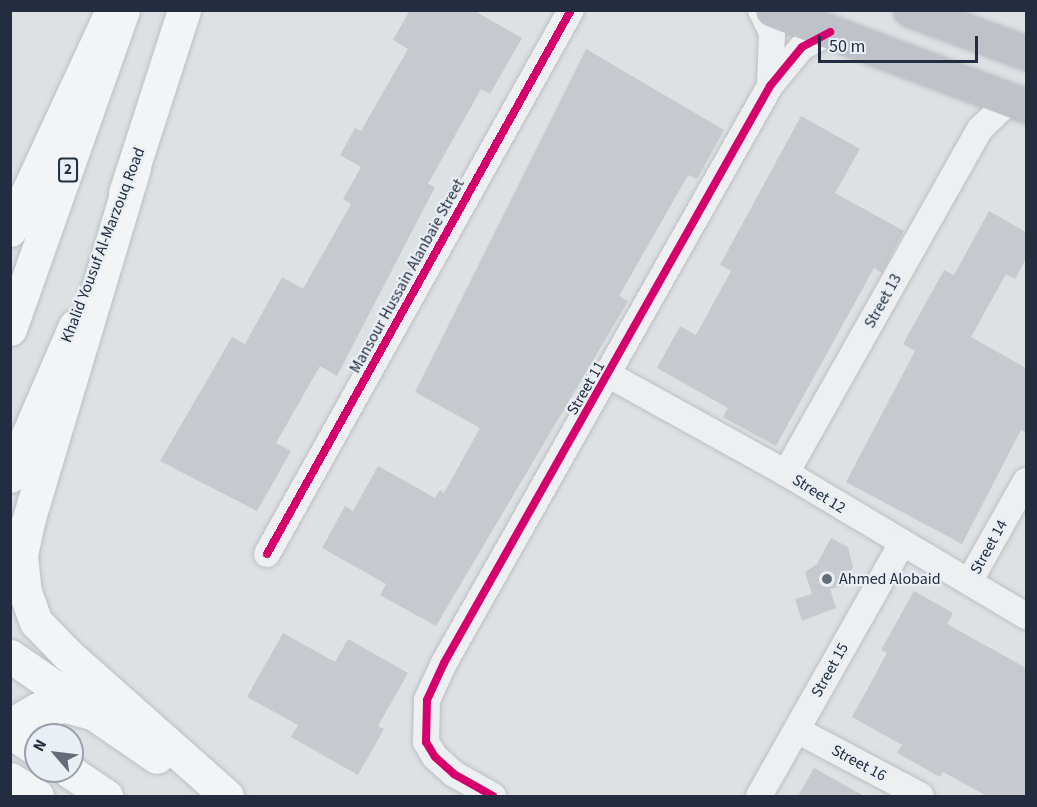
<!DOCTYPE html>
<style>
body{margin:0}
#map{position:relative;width:1037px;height:807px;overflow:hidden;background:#dee1e4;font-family:"Source Sans 3",sans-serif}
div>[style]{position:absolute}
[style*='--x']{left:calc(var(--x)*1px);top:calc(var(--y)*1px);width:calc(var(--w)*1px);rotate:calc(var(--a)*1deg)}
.building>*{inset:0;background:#c6c9cd}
.roads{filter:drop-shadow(0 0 2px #bcbfc2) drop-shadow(0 0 2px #bcbfc2)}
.street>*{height:26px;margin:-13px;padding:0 13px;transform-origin:13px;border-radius:13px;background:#edeff1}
.secondary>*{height:33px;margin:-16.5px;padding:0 16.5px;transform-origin:16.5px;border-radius:16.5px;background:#bfc2c8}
.primary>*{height:33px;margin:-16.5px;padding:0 16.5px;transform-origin:16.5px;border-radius:16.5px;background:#f2f4f5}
.highway>*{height:33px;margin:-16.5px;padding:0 16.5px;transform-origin:16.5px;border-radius:16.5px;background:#f2f4f5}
.cycleway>*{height:8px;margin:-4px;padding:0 4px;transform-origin:4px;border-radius:4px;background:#d6006c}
.dots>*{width:16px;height:16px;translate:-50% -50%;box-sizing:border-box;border:3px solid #eaeff5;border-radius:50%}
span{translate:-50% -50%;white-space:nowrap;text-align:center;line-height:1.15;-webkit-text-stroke:4.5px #eaeff5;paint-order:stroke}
.shield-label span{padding:2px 4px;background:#eaeff5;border:2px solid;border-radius:4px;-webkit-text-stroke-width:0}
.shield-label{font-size:15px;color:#242d3f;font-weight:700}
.street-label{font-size:16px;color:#242d3f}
.poi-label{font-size:16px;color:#242d3f}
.left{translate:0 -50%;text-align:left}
.frame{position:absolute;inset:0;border:12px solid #242d3f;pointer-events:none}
.north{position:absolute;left:24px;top:723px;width:60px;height:60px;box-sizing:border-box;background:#eaeff5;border:2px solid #9ba1ac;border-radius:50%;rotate:298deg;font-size:16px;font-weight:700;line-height:24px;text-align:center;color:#242d3f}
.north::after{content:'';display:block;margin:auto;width:21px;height:27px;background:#656c79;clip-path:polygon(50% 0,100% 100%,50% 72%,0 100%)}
.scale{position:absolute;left:818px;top:36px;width:160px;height:27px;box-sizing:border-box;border:3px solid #242d3f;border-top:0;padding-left:8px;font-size:18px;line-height:21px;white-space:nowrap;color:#242d3f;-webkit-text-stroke:4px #eaeff5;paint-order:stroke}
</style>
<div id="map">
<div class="building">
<i style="clip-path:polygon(410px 10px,473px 10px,522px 38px,490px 94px,481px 89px,428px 184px,435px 187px,337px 376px,320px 366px,276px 443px,291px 451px,257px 511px,160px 461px,232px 337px,245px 344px,282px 277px,303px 289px,351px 204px,343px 199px,361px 167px,340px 155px,355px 128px,361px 131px,408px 49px,393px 40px)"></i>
<i style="clip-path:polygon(586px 49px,724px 130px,697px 179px,688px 175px,659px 226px,619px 296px,628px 301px,436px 626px,380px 595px,386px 584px,322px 548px,345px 506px,353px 511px,378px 466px,435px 498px,440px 490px,444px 493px,480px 428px,415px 392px)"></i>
<i style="clip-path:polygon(801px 116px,860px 149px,835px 193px,904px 231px,882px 273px,874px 268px,776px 446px,723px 417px,728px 408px,657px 368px,680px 326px,696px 335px,731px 271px,720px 265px)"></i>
<i style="clip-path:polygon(989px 211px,1026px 232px,1026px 259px,1015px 279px,1006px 274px,971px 337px,1026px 368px,1026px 433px,1021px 430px,962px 544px,846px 482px,915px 351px,903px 344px,944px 270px,954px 275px)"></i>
<i style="clip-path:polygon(831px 538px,848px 547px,853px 567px,843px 586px,830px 589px,836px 608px,802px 621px,795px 599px,812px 594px,805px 572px,817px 564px)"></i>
<i style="clip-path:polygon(914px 591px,953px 613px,947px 624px,1026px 668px,1026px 796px,987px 796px,943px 772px,940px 777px,897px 753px,902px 745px,852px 717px,887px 653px,881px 650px)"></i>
<i style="clip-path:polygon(283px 633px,335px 662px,348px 639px,408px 673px,378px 726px,384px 729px,358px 775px,291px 737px,298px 725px,247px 697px)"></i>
<i style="clip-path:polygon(814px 768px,864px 796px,798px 796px)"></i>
</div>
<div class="roads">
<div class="street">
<i style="--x:761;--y:10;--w:25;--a:64"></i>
<i style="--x:772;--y:33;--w:53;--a:92.2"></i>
<i style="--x:609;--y:375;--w:202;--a:29"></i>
<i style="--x:786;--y:473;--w:279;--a:30.8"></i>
<i style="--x:786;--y:473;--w:395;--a:-60.6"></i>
<i style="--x:980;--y:129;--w:42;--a:-44"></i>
<i style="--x:267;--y:554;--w:623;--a:-60.8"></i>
<i style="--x:969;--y:582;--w:116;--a:-60.6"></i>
<i style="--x:797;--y:730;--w:140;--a:28"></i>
<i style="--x:493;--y:796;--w:45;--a:-150.6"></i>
<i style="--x:454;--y:774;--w:25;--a:-138"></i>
<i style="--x:435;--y:757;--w:17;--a:-121"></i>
<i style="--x:426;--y:742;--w:42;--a:-88.6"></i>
<i style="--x:427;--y:700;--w:41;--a:-65.3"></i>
<i style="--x:444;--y:663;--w:663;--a:-60.53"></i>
<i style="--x:770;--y:86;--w:50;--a:-50.6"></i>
<i style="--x:802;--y:47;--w:32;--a:-28"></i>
<i style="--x:759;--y:796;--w:288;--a:-60.5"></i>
</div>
<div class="secondary">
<i style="--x:772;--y:10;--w:272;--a:20.7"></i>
<i style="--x:910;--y:10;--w:124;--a:20.3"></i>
</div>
<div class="primary">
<i style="--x:125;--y:193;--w:192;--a:-72.1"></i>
<i style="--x:10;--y:329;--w:338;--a:-70.5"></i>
<i style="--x:10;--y:476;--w:163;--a:-66.6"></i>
</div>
<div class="highway">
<i style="--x:134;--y:168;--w:370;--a:106.7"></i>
<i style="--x:28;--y:522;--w:35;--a:102"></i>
<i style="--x:21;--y:556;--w:36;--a:84"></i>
<i style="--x:25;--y:592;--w:32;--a:70"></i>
<i style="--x:36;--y:622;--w:45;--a:45.9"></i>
<i style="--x:67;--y:654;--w:214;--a:41.6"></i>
<i style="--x:10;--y:230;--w:242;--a:-65.1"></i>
<i style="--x:10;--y:656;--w:178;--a:34.5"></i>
<i style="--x:10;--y:725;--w:32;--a:-30"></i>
<i style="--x:38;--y:709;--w:28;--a:-6"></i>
<i style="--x:66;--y:706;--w:23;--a:15"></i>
<i style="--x:10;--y:732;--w:31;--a:33"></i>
<i style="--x:69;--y:771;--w:45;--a:34"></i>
<i style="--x:10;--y:779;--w:32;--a:32"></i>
</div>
</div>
<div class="cycleway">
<i style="--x:267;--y:554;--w:623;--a:-60.8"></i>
<i style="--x:493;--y:796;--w:45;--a:-150.6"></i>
<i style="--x:454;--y:774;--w:25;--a:-138"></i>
<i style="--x:435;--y:757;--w:17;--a:-121"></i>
<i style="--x:426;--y:742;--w:42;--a:-88.6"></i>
<i style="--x:427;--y:700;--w:41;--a:-65.3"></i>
<i style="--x:444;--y:663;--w:663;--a:-60.53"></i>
<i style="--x:770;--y:86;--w:50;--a:-50.6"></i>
<i style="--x:802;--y:47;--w:32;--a:-28"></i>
</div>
<div class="dots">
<i style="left:827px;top:579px;background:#656c79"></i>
</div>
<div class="shield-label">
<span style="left:68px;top:170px">2</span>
</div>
<div class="street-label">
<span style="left:103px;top:245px;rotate:-69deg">Khalid Yousuf Al-Marzouq Road</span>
<span style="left:407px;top:276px;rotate:-61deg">Mansour Hussain Alanbaie Street</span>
<span style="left:883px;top:301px;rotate:-61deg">Street 13</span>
<span style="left:586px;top:388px;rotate:-60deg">Street 11</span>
<span style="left:819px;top:494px;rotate:32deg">Street 12</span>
<span style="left:989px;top:547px;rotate:-61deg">Street 14</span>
<span style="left:830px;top:670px;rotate:-61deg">Street 15</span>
<span style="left:859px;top:763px;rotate:28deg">Street 16</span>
</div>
<div class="poi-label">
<span class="left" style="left:839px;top:579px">Ahmed Alobaid</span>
</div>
<div class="frame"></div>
<div class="north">N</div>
<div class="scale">50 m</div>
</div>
